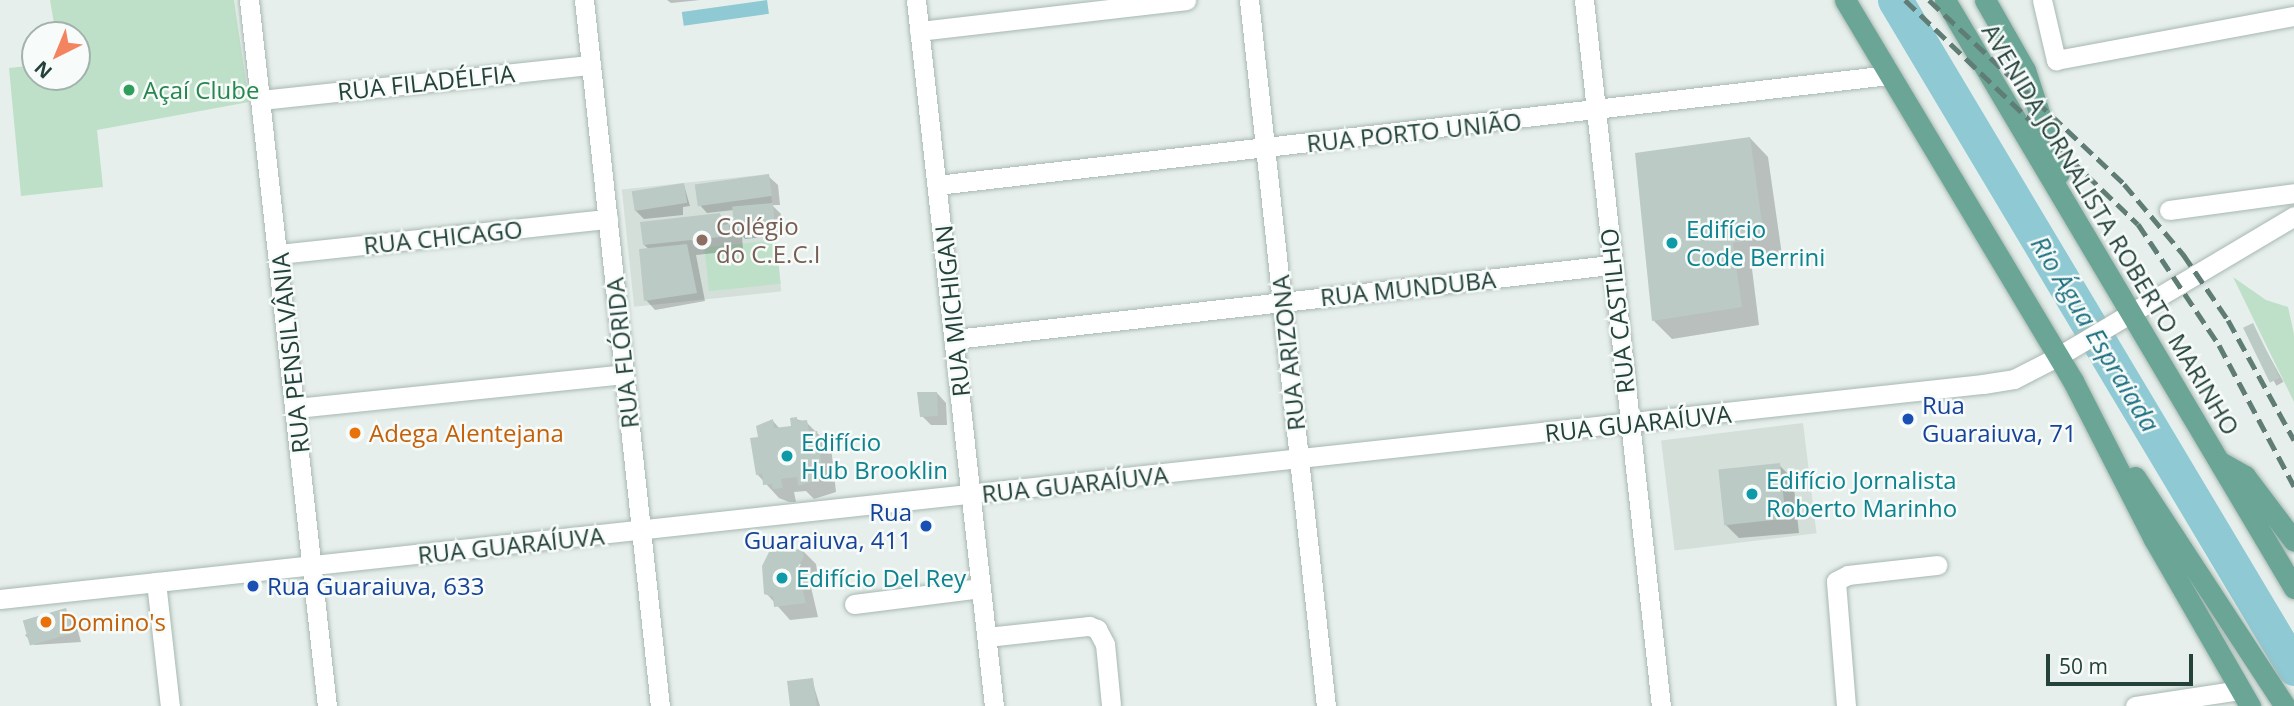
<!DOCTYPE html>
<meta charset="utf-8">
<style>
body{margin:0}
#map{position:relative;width:2294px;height:706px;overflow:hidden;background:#e6efeb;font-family:"Open Sans",sans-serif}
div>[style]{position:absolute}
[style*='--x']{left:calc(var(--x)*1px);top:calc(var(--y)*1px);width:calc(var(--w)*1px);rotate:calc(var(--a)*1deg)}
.built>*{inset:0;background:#d4dfda;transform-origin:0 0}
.green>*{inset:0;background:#bfe0c8;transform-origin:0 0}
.water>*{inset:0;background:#8ec9d4;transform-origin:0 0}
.shadow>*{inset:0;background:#0003;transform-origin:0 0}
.river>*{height:35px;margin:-17.5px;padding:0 17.5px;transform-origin:17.5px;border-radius:17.5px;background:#8ec9d4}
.building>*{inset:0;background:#bbcac4;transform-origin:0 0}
.roads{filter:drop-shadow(0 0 2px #a8b8b2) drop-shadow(0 0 2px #a8b8b2)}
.minor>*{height:19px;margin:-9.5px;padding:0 9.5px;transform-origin:9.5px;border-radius:9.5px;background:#fff}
.major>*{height:21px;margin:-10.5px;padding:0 10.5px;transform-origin:10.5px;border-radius:10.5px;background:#6aa596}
.rail>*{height:5px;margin-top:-2.5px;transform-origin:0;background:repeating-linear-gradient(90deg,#5f7d75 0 14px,transparent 0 21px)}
.dots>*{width:19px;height:19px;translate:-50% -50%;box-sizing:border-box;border:4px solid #f7fbf9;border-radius:50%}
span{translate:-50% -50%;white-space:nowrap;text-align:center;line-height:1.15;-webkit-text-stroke:5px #f7fbf9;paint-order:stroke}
.street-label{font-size:24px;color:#24423a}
.leisure-label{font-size:24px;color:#27864d}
.left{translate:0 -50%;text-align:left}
.education-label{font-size:24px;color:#785e54}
.culture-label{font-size:24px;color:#0d838f}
.transit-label{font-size:24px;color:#164399}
.right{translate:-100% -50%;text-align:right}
.food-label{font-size:24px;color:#c56008}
.water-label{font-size:26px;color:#1c6f80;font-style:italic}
.north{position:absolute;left:21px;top:21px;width:70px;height:70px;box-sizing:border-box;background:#f7fbf9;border:2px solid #a3b1ad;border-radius:50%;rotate:223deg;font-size:19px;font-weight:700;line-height:28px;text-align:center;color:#24423a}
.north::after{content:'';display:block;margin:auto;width:24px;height:32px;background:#f4845f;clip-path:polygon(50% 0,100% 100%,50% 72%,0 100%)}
.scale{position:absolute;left:2046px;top:654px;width:147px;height:32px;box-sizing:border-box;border:4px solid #24423a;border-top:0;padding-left:9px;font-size:21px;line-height:24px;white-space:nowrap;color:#24423a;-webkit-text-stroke:5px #f7fbf9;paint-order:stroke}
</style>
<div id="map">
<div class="built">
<i style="left:769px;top:174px;width:118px;height:148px;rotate:84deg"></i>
<i style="left:1803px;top:423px;width:111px;height:143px;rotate:83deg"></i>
</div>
<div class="green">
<i style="clip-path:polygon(50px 0,234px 0,249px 102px,97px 130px,103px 187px,21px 196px,9px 68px,35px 65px,35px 77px,77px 77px,77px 35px,56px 35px)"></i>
<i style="left:776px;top:240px;width:44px;height:72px;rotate:84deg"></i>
<i style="clip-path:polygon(2233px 277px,2266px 300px,2288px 307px,2294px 334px,2294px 402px)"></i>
</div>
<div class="water">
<i style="left:767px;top:0;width:14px;height:86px;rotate:82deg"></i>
</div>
<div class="shadow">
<i style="clip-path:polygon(667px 0,700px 0,671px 3px)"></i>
<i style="clip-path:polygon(1750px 138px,1768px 157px,1782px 255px,1751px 261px,1759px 325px,1672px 339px,1654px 321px)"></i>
<i style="clip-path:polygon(768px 176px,778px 185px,780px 205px,772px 205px,781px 214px,783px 235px,745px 239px,742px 235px,743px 250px,696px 255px,705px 301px,655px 310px,646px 300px,650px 250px,644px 245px,720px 215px,736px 232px,734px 210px,707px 213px,698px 203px)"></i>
<i style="clip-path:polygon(684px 185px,690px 206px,683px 207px,683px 215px,644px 219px,635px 210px)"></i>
<i style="left:2252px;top:325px;width:65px;height:8px;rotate:61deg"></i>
<i style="clip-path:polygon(937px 393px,946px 403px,947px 425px,931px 425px,922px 416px)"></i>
<i style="clip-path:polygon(796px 419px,806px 422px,831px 447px,836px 492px,814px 499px,806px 491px,794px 492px,796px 502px,789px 502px,779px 498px,757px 474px,760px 439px,773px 421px,780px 429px,793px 427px)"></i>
<i style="clip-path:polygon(1779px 465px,1793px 479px,1799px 533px,1739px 538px,1725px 524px)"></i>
<i style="clip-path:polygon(evenodd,802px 550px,816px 564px,817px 571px,810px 583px,818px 617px,790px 620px,766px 593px,802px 550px,797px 564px,801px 564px,793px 576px,797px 564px)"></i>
<i style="clip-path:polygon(65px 610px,75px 620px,81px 642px,34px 645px,25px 635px)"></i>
<i style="clip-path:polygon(812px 680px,820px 706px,792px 706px)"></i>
</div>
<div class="river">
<i style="--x:1895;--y:0;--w:778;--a:59.15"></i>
</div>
<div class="building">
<i style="clip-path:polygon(1750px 137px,1764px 237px,1733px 243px,1742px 307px,1652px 321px,1635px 153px)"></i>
<i style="left:769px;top:174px;width:22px;height:75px;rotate:82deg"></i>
<i style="left:684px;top:183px;width:20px;height:53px;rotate:81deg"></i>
<i style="left:773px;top:203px;width:23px;height:41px;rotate:85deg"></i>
<i style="clip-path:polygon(720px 213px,722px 225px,729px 224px,730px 236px,643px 245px,640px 222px)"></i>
<i style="clip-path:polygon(687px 244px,697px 293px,644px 301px,639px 249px)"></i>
<i style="left:2253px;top:323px;width:61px;height:11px;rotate:64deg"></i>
<i style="clip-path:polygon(917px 392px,937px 392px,938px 416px,920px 417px)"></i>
<i style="clip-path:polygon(797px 417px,797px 421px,807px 420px,809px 432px,817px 431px,823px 478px,798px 486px,797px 477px,781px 479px,783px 488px,773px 489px,772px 484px,763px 485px,762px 474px,756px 475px,750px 438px,758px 437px,756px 426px,773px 419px,774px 428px,791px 426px,790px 418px)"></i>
<i style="left:1780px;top:463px;width:56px;height:62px;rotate:84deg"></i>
<i style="clip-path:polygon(802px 549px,804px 557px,797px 568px,806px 603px,774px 607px,773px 597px,764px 594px,762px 566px,769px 552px)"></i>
<i style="left:66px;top:608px;width:26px;height:45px;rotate:74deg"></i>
<i style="clip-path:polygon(813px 678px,817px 706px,790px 706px,787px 681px)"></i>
</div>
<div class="roads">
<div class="minor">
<i style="--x:249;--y:0;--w:710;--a:83.7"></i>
<i style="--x:584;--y:0;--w:710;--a:83.86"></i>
<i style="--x:916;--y:0;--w:710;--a:83.7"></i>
<i style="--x:1249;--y:0;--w:710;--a:83.78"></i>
<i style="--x:1584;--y:0;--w:710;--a:83.78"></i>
<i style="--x:2042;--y:0;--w:62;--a:76.9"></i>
<i style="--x:2056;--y:60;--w:242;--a:-10.5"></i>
<i style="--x:919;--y:31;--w:269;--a:-6.6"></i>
<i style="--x:261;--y:100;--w:332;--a:-6.1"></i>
<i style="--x:937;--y:185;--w:958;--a:-6.59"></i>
<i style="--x:2169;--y:210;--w:126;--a:-7.7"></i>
<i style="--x:279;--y:254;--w:331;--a:-6.1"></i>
<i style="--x:955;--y:339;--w:660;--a:-6.44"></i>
<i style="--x:296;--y:408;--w:330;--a:-5.9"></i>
<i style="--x:156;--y:582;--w:125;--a:83.6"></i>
<i style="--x:0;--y:599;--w:1995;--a:-6.19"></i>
<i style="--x:1983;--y:384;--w:31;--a:-9"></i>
<i style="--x:2014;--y:379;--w:48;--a:-27.1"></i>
<i style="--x:2057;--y:357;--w:276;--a:-30.7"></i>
<i style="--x:854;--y:604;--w:128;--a:-7.2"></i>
<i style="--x:987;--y:637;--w:103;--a:-6.2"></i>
<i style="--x:1089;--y:626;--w:9;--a:21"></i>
<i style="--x:1097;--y:629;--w:17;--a:62"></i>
<i style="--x:1105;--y:644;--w:61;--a:84.4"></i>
<i style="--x:1846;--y:706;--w:125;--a:-94.6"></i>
<i style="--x:1836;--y:581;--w:13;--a:-27"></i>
<i style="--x:1848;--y:575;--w:90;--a:-6.4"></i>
<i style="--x:2135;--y:706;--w:106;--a:-8.7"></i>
</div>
<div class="major">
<i style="--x:1845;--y:0;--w:444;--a:59.1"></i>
<i style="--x:2073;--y:381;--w:178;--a:62.9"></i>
<i style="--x:2154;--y:539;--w:193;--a:60.1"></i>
<i style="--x:1945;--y:0;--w:684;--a:59.31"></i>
<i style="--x:1985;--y:0;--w:81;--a:60.3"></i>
<i style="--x:2025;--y:70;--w:109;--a:71.9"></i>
<i style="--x:2220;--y:462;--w:29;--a:29"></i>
<i style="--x:2245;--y:476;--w:81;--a:53"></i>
<i style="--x:2135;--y:477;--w:274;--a:56.8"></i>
</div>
</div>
<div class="rail">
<i style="--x:1905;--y:0;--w:323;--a:43.9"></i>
<i style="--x:2138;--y:224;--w:146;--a:56.2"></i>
<i style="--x:2219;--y:345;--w:160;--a:62"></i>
<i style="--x:1929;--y:0;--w:268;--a:43.3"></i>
<i style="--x:2124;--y:184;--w:92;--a:49.9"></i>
<i style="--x:2183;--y:254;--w:80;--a:55.7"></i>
<i style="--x:2228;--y:320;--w:137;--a:61.2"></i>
</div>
<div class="dots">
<i style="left:129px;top:90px;background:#2e9e5b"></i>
<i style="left:702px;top:240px;background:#8d6e63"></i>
<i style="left:1672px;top:243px;background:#0f9aa8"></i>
<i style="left:1908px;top:419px;background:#1a4fb4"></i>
<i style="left:355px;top:433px;background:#e8710a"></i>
<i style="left:787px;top:456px;background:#0f9aa8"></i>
<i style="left:1752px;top:494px;background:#0f9aa8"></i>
<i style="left:926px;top:526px;background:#1a4fb4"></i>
<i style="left:782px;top:578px;background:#0f9aa8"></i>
<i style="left:253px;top:586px;background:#1a4fb4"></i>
<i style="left:46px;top:622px;background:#e8710a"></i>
</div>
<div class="street-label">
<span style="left:426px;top:82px;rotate:-6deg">RUA FILADÉLFIA</span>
<span style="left:1414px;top:132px;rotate:-6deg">RUA PORTO UNIÃO</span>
<span style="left:2111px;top:229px;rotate:59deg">AVENIDA JORNALISTA ROBERTO MARINHO</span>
<span style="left:443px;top:237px;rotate:-6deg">RUA CHICAGO</span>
<span style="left:1408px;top:288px;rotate:-6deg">RUA MUNDUBA</span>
<span style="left:952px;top:311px;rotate:-96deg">RUA MICHIGAN</span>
<span style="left:1617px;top:311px;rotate:-96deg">RUA CASTILHO</span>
<span style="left:290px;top:353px;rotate:-96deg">RUA PENSILVÂNIA</span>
<span style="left:622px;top:353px;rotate:-96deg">RUA FLÓRIDA</span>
<span style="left:1288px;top:353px;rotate:-96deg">RUA ARIZONA</span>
<span style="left:1638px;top:423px;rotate:-6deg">RUA GUARAÍUVA</span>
<span style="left:1075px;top:484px;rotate:-6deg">RUA GUARAÍUVA</span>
<span style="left:511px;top:545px;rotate:-6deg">RUA GUARAÍUVA</span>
</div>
<div class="leisure-label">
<span class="left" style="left:143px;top:90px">Açaí Clube</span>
</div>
<div class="education-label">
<span class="left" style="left:716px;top:240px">Colégio<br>do C.E.C.I</span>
</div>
<div class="culture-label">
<span class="left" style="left:1686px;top:243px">Edifício<br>Code Berrini</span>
<span class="left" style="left:801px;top:456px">Edifício<br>Hub Brooklin</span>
<span class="left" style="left:1766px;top:494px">Edifício Jornalista<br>Roberto Marinho</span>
<span class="left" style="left:796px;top:578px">Edifício Del Rey</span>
</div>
<div class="transit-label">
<span class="left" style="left:1922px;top:419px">Rua<br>Guaraiuva, 71</span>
<span class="right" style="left:912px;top:526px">Rua<br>Guaraiuva, 411</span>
<span class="left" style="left:267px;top:586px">Rua Guaraiuva, 633</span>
</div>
<div class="food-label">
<span class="left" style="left:369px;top:433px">Adega Alentejana</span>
<span class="left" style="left:60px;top:622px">Domino's</span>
</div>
<div class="water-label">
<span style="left:2095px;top:334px;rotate:59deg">Rio Água Espraiada</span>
</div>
<div class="north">N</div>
<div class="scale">50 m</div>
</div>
